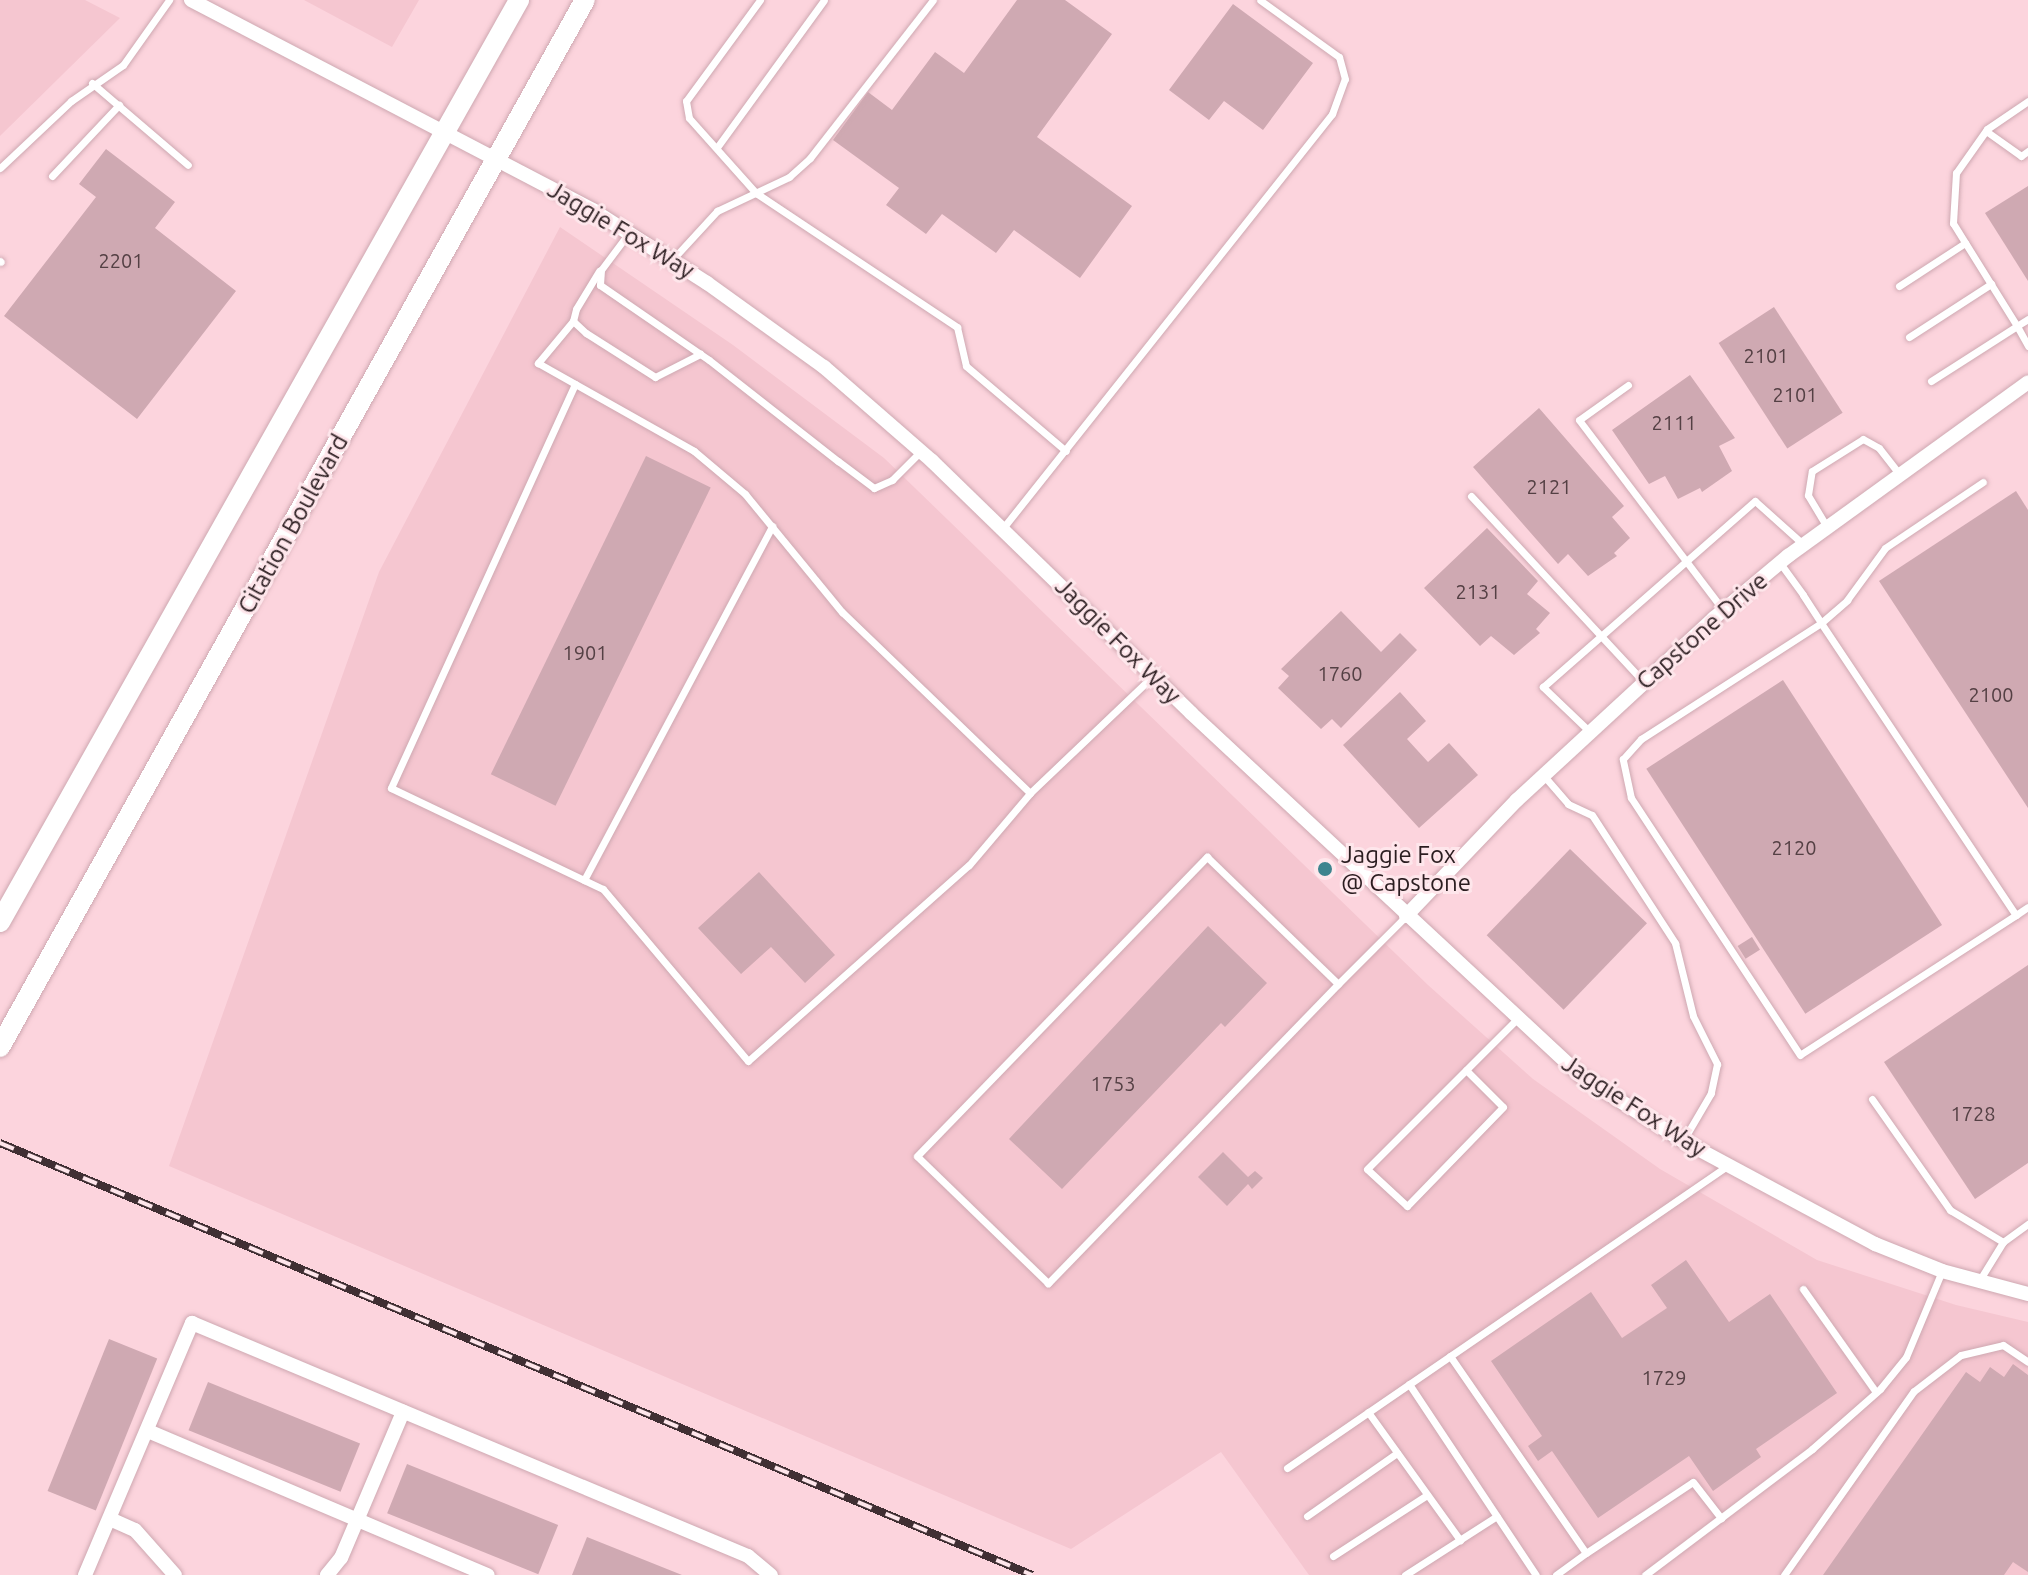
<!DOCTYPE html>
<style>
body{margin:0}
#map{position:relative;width:2028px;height:1575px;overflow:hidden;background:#fcd4dd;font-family:Ubuntu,sans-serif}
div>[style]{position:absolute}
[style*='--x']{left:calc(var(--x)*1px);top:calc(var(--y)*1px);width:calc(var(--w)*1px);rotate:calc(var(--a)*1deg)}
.built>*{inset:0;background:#f5c6d0}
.building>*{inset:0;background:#cfa9b2;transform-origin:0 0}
.roads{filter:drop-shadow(0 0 2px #cea8b1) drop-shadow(0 0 2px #cea8b1)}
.service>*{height:7px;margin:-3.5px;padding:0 3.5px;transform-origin:3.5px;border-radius:3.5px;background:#fff}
.minor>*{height:14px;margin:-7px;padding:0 7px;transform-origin:7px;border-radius:7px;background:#fff}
.secondary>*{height:20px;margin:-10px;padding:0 10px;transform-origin:10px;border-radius:10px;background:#fff}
.rail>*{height:8px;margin-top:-4px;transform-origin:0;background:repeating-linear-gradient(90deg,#fee6eb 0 15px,#402f33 0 30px);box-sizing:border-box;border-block:2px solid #402f33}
.dots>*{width:22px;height:22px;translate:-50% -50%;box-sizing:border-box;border:4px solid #fee6eb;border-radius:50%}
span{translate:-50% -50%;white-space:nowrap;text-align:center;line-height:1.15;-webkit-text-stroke:6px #fee6eb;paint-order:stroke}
.number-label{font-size:20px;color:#544044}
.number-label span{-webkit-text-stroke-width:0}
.street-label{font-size:24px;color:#2b1d20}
.poi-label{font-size:24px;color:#2b1d20}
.left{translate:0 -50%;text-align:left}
</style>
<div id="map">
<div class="built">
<i style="clip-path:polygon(0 0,85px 0,120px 18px,0 136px)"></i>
<i style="clip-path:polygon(304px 0,419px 0,392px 47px)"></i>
<i style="clip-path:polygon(560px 227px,733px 345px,884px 458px,1428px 985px,1533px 1079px,1660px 1169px,1817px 1260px,1956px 1305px,2028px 1322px,2028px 1575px,1309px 1575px,1221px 1452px,1071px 1549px,169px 1166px,379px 572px)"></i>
</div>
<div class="building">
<i style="clip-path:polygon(1017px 0,1065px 0,1112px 34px,1037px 137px,1132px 206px,1080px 278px,1014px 230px,996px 253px,942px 214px,926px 234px,886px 205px,899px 188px,833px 140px,868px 92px,892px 110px,935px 52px,964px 73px)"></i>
<i style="clip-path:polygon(1233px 4px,1313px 63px,1263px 130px,1224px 101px,1209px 120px,1169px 90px)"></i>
<i style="clip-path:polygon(106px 149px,175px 202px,155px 228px,236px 291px,137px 419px,4px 316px,96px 197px,79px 184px)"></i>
<i style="clip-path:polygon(2028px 186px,2028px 281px,1985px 213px)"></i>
<i style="left:1774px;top:307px;width:126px;height:66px;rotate:57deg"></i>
<i style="clip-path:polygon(1690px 375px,1735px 438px,1719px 446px,1732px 471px,1702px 492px,1700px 488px,1678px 499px,1665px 476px,1649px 484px,1612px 430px)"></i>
<i style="clip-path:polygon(1539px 408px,1624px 506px,1612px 517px,1630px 538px,1614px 553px,1617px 556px,1588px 576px,1568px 554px,1558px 564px,1473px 467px)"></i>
<i style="left:646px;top:456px;width:72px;height:354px;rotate:26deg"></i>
<i style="clip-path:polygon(2016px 491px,2028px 510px,2028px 808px,1879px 581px)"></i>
<i style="clip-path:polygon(1487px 528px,1538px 581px,1527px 594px,1550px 613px,1536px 629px,1540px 633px,1514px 655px,1491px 636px,1480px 646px,1424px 588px)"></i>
<i style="clip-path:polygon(1341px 611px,1381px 652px,1400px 633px,1417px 650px,1341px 728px,1332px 719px,1321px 729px,1278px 688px,1289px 676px,1281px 669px)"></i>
<i style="left:1783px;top:680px;width:292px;height:163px;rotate:57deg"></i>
<i style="clip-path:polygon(1400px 692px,1426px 721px,1407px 739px,1428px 762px,1449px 743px,1478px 775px,1419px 828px,1343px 745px)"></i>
<i style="left:1570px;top:849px;width:107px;height:120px;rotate:44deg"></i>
<i style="clip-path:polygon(759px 872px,835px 955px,805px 983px,771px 947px,741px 974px,698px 928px)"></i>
<i style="clip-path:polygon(1208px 926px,1267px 983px,1225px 1027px,1221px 1023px,1062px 1189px,1009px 1139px)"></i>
<i style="left:1752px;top:937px;width:15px;height:17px;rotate:58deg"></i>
<i style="clip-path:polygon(2028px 965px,2028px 1163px,1975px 1199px,1884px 1062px)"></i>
<i style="clip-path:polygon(1223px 1152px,1248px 1177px,1255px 1171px,1263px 1178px,1252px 1189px,1248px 1184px,1227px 1206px,1198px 1177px)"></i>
<i style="clip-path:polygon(1686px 1260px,1729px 1322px,1770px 1294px,1837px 1393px,1756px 1449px,1761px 1457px,1713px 1491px,1689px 1456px,1598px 1518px,1552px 1451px,1538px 1461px,1528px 1446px,1542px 1436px,1491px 1361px,1591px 1292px,1622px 1338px,1667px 1308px,1651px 1285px)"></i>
<i style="left:109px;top:1339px;width:52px;height:164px;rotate:22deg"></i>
<i style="clip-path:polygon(2013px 1364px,2028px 1375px,2028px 1572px,2013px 1562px,2004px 1575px,1823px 1575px,1966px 1372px,1980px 1382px,1990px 1367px,2004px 1377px)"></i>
<i style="left:208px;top:1382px;width:164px;height:52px;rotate:22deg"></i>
<i style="left:407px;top:1464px;width:163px;height:53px;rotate:22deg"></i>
<i style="clip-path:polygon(587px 1537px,682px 1575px,572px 1575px)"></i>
</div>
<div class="roads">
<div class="service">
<i style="--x:760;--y:0;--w:125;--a:126.2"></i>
<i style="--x:686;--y:101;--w:17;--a:80"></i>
<i style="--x:689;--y:118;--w:101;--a:48.2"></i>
<i style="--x:756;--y:193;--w:242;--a:33.7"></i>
<i style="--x:957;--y:327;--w:40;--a:77"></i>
<i style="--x:966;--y:366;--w:131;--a:40.4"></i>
<i style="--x:92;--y:83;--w:126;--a:40.5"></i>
<i style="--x:1986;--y:131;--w:43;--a:35.5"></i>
<i style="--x:2021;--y:156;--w:9;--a:-36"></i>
<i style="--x:718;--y:146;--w:180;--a:-54"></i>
<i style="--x:0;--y:168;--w:98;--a:-43.3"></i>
<i style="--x:71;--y:101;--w:63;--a:-34.7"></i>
<i style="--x:123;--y:65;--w:80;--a:-54.7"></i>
<i style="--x:52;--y:176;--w:98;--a:-46.7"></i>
<i style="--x:628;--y:234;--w:45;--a:126.9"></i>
<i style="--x:601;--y:270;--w:15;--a:94"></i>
<i style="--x:600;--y:285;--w:132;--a:34.5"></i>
<i style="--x:709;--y:360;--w:164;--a:38.1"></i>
<i style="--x:838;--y:461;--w:45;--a:36.9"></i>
<i style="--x:874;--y:488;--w:20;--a:-24"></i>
<i style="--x:892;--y:480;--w:41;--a:-45"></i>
<i style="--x:672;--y:260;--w:67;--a:-47.4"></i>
<i style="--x:717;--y:211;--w:80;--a:-25.3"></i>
<i style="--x:789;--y:177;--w:28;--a:-42"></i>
<i style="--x:810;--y:158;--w:200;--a:-52.1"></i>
<i style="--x:0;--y:261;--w:1;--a:45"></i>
<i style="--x:599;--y:271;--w:44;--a:121.2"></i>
<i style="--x:576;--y:309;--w:12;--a:104"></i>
<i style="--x:573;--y:321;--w:18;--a:43"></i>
<i style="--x:586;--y:333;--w:82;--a:32.5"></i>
<i style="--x:655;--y:377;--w:51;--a:-27.1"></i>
<i style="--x:1899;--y:286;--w:79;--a:-33.1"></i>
<i style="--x:2028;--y:319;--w:13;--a:148"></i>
<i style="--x:2017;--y:326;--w:23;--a:61"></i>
<i style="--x:573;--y:321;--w:55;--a:129.8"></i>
<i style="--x:538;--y:363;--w:179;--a:29.4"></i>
<i style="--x:694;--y:451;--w:67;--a:40.1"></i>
<i style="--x:745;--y:494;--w:153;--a:50.6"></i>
<i style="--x:842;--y:612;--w:261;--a:43.9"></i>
<i style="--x:1030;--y:793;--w:168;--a:-43.6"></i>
<i style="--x:1909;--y:337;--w:98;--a:-32.9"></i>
<i style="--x:1931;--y:381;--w:102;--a:-32.6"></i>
<i style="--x:2017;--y:326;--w:121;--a:-121.9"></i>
<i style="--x:1953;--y:223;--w:50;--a:-86.6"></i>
<i style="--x:1956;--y:173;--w:54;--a:-54.8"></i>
<i style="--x:1987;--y:129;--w:50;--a:-34.3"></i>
<i style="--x:575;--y:384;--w:444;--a:114.5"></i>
<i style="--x:391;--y:788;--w:235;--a:25.5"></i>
<i style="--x:603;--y:889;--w:225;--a:49.9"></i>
<i style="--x:748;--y:1061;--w:295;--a:-41.6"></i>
<i style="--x:969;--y:865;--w:94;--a:-49.7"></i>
<i style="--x:1628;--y:385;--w:60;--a:144.5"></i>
<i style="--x:1579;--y:420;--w:238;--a:52.8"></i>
<i style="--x:1471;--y:496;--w:253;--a:47.1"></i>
<i style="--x:1827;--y:527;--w:37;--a:-121"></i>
<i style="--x:1808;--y:495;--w:24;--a:-81"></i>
<i style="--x:1812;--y:471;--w:60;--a:-32.1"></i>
<i style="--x:1863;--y:439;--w:18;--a:29"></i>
<i style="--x:1879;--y:448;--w:33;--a:52"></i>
<i style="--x:1003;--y:528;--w:529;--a:-51.53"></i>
<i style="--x:1332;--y:114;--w:37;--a:-70"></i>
<i style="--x:1345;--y:79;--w:23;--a:-105"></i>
<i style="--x:1339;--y:57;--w:97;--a:-144.2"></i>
<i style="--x:1780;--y:563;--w:39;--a:54"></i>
<i style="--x:1803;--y:595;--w:33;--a:57"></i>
<i style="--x:1821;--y:623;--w:351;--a:56.3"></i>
<i style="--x:2016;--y:915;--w:257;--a:147.1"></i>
<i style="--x:1800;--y:1055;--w:308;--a:-123.3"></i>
<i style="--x:1631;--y:798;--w:40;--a:-102"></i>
<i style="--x:1623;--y:759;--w:27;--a:-48"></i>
<i style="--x:1641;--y:739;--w:214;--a:-32.8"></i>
<i style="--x:1821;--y:623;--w:35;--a:-41"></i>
<i style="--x:1847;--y:600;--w:64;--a:-53.8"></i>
<i style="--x:1885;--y:548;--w:118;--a:-34"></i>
<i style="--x:1589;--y:731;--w:64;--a:-136.3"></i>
<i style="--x:1543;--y:687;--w:282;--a:-41.3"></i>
<i style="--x:1755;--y:501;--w:66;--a:41.9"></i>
<i style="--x:1544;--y:776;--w:37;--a:49"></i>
<i style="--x:1568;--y:804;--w:26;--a:25"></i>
<i style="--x:1592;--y:815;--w:153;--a:57"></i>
<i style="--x:1675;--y:943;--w:75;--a:76.1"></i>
<i style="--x:1693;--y:1016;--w:54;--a:63.4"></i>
<i style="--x:1717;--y:1064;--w:30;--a:102"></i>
<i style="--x:1711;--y:1093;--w:56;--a:120.3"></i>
<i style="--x:1207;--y:857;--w:182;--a:44.1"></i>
<i style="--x:1338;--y:984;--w:417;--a:134.1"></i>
<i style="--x:1048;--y:1283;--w:182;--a:-135.9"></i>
<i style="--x:917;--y:1156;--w:417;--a:-45.9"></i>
<i style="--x:584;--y:880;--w:401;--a:-62"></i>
<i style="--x:2016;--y:915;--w:14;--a:-34"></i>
<i style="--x:1338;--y:984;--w:96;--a:-45"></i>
<i style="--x:1466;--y:1070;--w:52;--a:45"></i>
<i style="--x:1503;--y:1107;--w:138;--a:134.1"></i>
<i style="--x:1407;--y:1206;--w:54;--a:-137.2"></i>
<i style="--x:1367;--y:1169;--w:211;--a:-45"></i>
<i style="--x:1872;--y:1099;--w:136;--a:54.9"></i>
<i style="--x:1950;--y:1210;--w:62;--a:31.1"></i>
<i style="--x:1979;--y:1281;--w:46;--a:-58.4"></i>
<i style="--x:2003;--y:1242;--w:31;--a:-36"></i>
<i style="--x:1803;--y:1289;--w:126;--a:54.7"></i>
<i style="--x:1450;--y:1356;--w:239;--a:55.4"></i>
<i style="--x:1586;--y:1553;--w:37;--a:144"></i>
<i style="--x:1409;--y:1384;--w:229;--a:56.4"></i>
<i style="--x:1368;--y:1412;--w:158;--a:54.3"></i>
<i style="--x:1287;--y:1468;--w:534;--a:-34.46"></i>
<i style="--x:1307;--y:1516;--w:110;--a:-35"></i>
<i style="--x:1586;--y:1553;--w:128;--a:-33.6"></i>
<i style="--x:1693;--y:1482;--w:46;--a:52.1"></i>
<i style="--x:1333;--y:1556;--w:112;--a:-33"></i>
<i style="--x:1405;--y:1575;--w:109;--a:-32.7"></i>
<i style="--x:1645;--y:1575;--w:209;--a:-37"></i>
<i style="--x:1812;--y:1449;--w:91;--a:-41.4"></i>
<i style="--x:1880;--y:1389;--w:41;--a:-50.9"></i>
<i style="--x:1906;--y:1357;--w:93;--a:-67.3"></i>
<i style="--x:1784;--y:1575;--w:225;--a:-54.8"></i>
<i style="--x:1914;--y:1391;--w:59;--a:-37.5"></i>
<i style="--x:1961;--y:1355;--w:43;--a:-13.4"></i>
<i style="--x:2003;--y:1345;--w:30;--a:34"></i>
</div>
<div class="minor">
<i style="--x:191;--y:0;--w:455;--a:27.6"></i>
<i style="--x:594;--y:211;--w:134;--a:32.5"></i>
<i style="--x:707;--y:283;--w:144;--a:35.7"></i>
<i style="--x:824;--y:367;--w:143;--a:41"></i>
<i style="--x:932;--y:461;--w:361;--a:44.2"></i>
<i style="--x:1191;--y:713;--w:533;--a:42.95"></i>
<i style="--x:1581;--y:1076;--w:121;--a:32.5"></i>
<i style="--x:1683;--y:1141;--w:218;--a:28.2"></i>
<i style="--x:1875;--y:1244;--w:72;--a:21.9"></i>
<i style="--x:1942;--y:1271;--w:89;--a:15"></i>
<i style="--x:1406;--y:916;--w:161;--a:-46.3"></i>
<i style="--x:1517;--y:800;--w:268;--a:-42.7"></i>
<i style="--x:1714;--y:618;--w:97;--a:-40"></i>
<i style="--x:1788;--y:556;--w:296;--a:-35.9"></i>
<i style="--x:148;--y:1431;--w:369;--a:23"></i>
<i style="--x:110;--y:1519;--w:27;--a:24"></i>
<i style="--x:135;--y:1530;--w:60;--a:48.4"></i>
<i style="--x:85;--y:1575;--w:274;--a:-67"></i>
<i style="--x:192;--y:1323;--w:603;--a:22.74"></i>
<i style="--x:748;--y:1556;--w:30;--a:40"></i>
<i style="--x:327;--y:1575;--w:22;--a:-51"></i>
<i style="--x:341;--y:1558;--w:159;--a:-67"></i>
</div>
<div class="secondary">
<i style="--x:0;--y:922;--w:1058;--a:-60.62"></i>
<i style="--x:0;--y:1047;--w:1199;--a:-60.81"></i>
</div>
</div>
<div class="rail">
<i style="--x:0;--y:1143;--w:1119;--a:22.71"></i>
</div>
<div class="dots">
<i style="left:1325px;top:869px;background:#3d848e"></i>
</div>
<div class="number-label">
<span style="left:121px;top:260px">2201</span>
<span style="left:1766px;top:355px">2101</span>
<span style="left:1795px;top:394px">2101</span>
<span style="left:1674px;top:422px">2111</span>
<span style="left:1549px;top:486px">2121</span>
<span style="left:1478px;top:591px">2131</span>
<span style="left:585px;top:652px">1901</span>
<span style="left:1340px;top:673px">1760</span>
<span style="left:1991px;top:694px">2100</span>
<span style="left:1794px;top:847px">2120</span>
<span style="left:1113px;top:1083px">1753</span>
<span style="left:1973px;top:1113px">1728</span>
<span style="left:1664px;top:1377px">1729</span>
</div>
<div class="street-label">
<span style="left:621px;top:230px;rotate:31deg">Jaggie Fox Way</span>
<span style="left:293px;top:524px;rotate:-61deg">Citation Boulevard</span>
<span style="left:1702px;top:631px;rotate:-41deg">Capstone Drive</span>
<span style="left:1118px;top:641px;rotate:45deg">Jaggie Fox Way</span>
<span style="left:1634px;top:1106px;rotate:33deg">Jaggie Fox Way</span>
</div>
<div class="poi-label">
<span class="left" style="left:1341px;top:869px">Jaggie Fox<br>@ Capstone</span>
</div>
</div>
